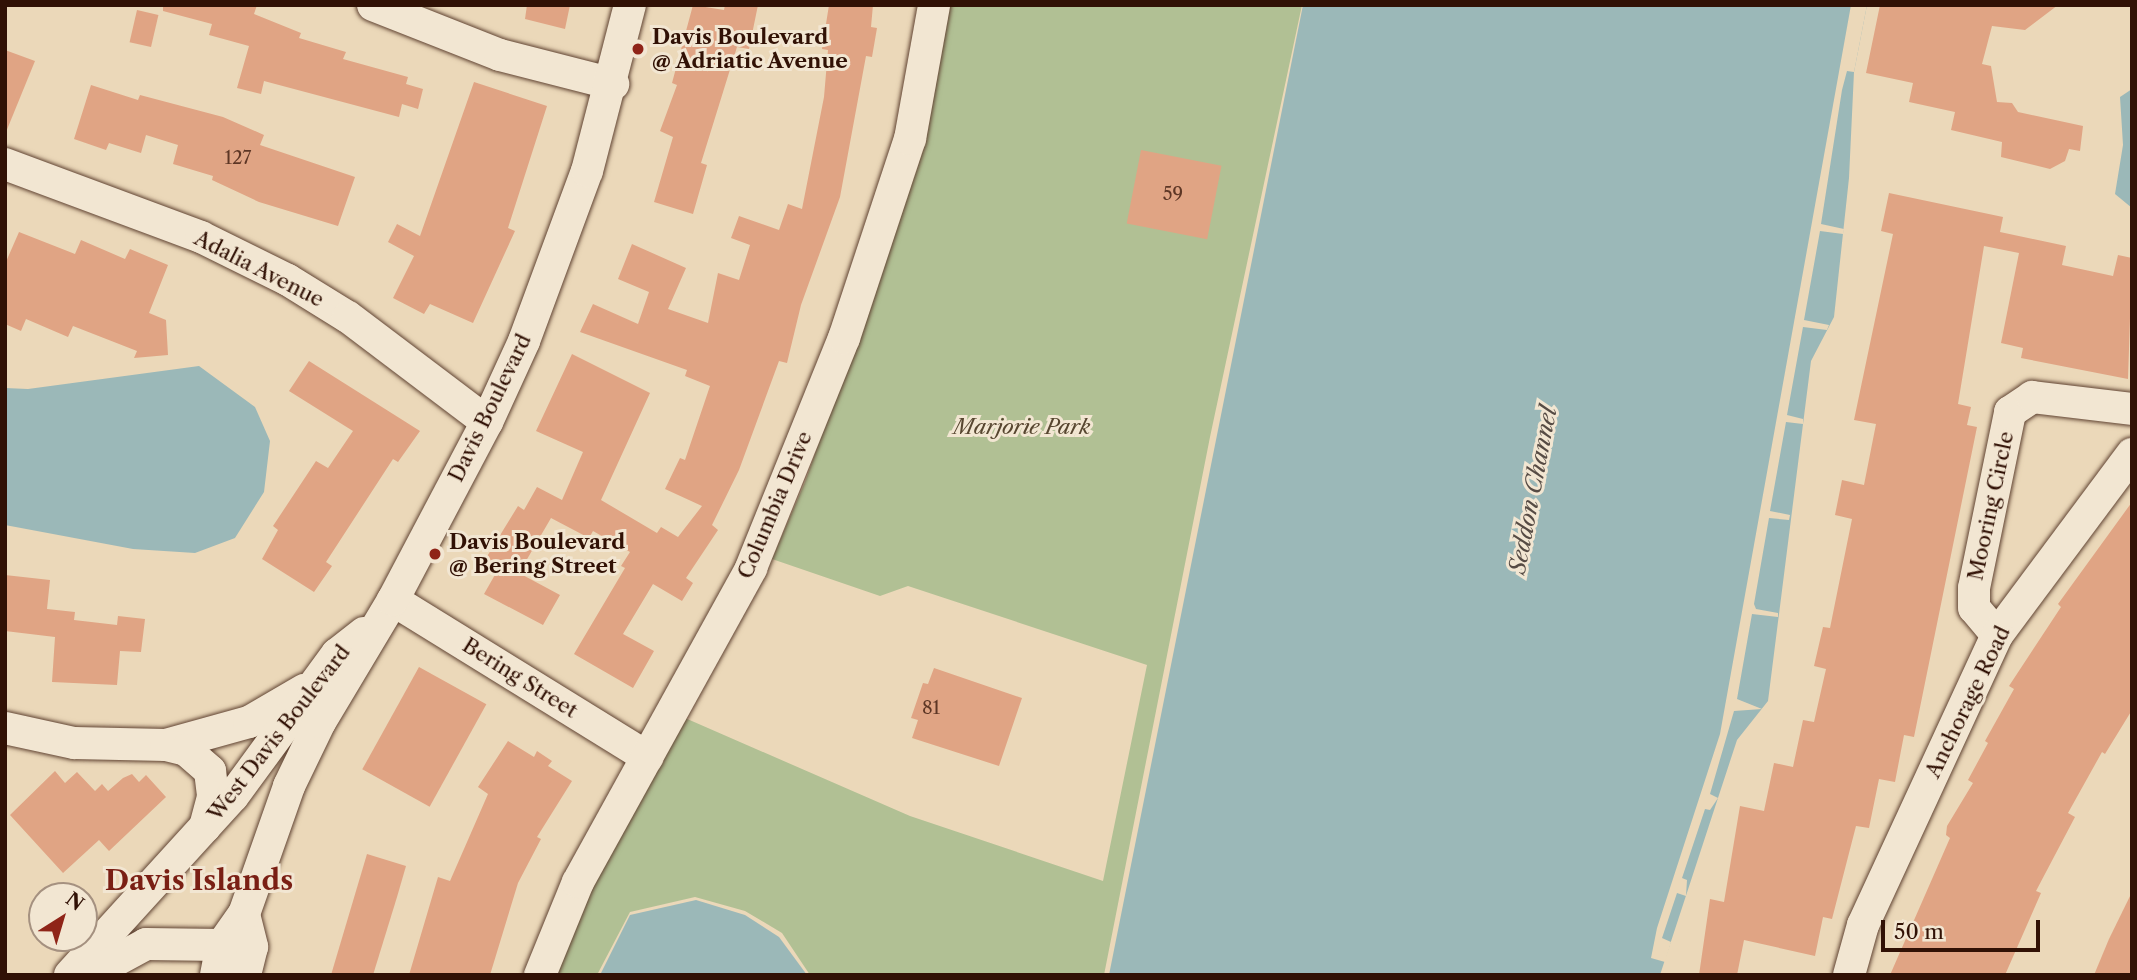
<!DOCTYPE html>
<style>
body{margin:0}
#map{position:relative;width:2137px;height:980px;overflow:hidden;background:#ebd8b9;font-family:"Libre Caslon Text",serif}
div>[style]{position:absolute}
[style*='--x']{left:calc(var(--x)*1px);top:calc(var(--y)*1px);width:calc(var(--w)*1px);rotate:calc(var(--a)*1deg)}
.green>*{inset:0;background:#b1c094}
.water>*{inset:0;background:#9bb8b8}
.pier>*{inset:0;background:#ebd8b9}
.building>*{inset:0;background:#e0a484;transform-origin:0 0}
.roads{filter:drop-shadow(0 0 2px #604332) drop-shadow(0 0 2px #604332)}
.minor>*{height:32px;margin:-16px;padding:0 16px;transform-origin:16px;border-radius:16px;background:#f2e6d2}
.dots>*{width:19px;height:19px;translate:-50% -50%;box-sizing:border-box;border:4px solid #f2e6d2;border-radius:50%}
span{translate:-50% -50%;white-space:nowrap;text-align:center;line-height:1.15;-webkit-text-stroke:6px #f2e6d2;paint-order:stroke}
.number-label{font-size:18px;color:#5d3625}
.number-label span{-webkit-text-stroke-width:0}
.poi-label{font-size:21px;color:#311105;font-weight:700}
.left{translate:0 -50%;text-align:left}
.street-label{font-size:21px;color:#311105}
.park-label{font-size:21px;color:#574630;font-style:italic}
.water-label{font-size:23px;color:#564b44;font-style:italic}
.district-label{font-size:28px;color:#7a1f14;font-weight:700}
.frame{position:absolute;inset:0;border:7px solid #311105;pointer-events:none}
.north{position:absolute;left:28px;top:882px;width:70px;height:70px;box-sizing:border-box;background:#f2e6d2;border:2px solid #a59180;border-radius:50%;rotate:37deg;font-size:19px;font-weight:700;line-height:28px;text-align:center;color:#311105}
.north::after{content:'';display:block;margin:auto;width:24px;height:32px;background:#8f2418;clip-path:polygon(50% 0,100% 100%,50% 72%,0 100%)}
.scale{position:absolute;left:1881px;top:920px;width:159px;height:32px;box-sizing:border-box;border:4px solid #311105;border-top:0;padding-left:9px;font-size:21px;line-height:24px;white-space:nowrap;color:#311105;-webkit-text-stroke:5px #f2e6d2;paint-order:stroke}
</style>
<div id="map">
<div class="green">
<i style="clip-path:polygon(950px 5px,1302px 5px,1210px 437px,1104px 975px,810px 975px,782px 933px,745px 911px,695px 897px,630px 912px,597px 975px,552px 975px,564px 932px,685px 718px,910px 816px,1103px 881px,1147px 665px,908px 586px,880px 596px,772px 559px,805px 482px,925px 145px)"></i>
</div>
<div class="water">
<i style="clip-path:polygon(1303px 5px,1867px 5px,1854px 72px,1849px 178px,1834px 317px,1811px 361px,1768px 701px,1737px 740px,1660px 975px,1109px 975px)"></i>
<i style="clip-path:polygon(2132px 89px,2132px 208px,2115px 194px,2123px 145px,2120px 97px)"></i>
<i style="clip-path:polygon(199px 366px,255px 407px,270px 441px,264px 492px,235px 538px,195px 553px,133px 549px,5px 525px,5px 388px,28px 389px)"></i>
<i style="clip-path:polygon(696px 900px,745px 915px,779px 937px,807px 975px,600px 975px,630px 915px)"></i>
</div>
<div class="pier">
<i style="clip-path:polygon(1851px 5px,1867px 5px,1854px 72px,1847px 71px,1842px 90px,1821px 224px,1844px 229px,1843px 234px,1820px 231px,1804px 320px,1829px 325px,1827px 330px,1803px 327px,1787px 415px,1803px 419px,1803px 424px,1786px 422px,1770px 511px,1790px 515px,1789px 520px,1769px 518px,1754px 604px,1756px 609px,1778px 613px,1778px 617px,1752px 614px,1737px 699px,1762px 709px,1734px 711px,1710px 794px,1718px 798px,1710px 810px,1705px 809px,1682px 878px,1687px 880px,1686px 896px,1677px 893px,1662px 938px,1671px 942px,1665px 962px,1651px 958px,1657px 928px,1720px 734px)"></i>
</div>
<div class="building">
<i style="clip-path:polygon(163px 5px,257px 5px,254px 14px,301px 33px,299px 38px,346px 52px,343px 59px,408px 77px,406px 84px,423px 89px,418px 109px,402px 104px,399px 117px,264px 81px,261px 94px,237px 88px,249px 46px,209px 35px,212px 24px,163px 11px)"></i>
<i style="clip-path:polygon(527px 5px,570px 5px,565px 29px,525px 19px)"></i>
<i style="clip-path:polygon(693px 5px,724px 10px,725px 5px,758px 5px,749px 49px,737px 47px,701px 163px,707px 165px,693px 214px,654px 202px,673px 137px,660px 131px,677px 85px,672px 83px)"></i>
<i style="clip-path:polygon(829px 5px,873px 5px,871px 27px,877px 28px,872px 57px,866px 56px,840px 197px,801px 305px,787px 363px,779px 361px,739px 470px,712px 525px,718px 530px,686px 578px,693px 583px,682px 601px,653px 584px,623px 634px,654px 651px,633px 688px,574px 654px,625px 568px,621px 566px,630px 552px,593px 531px,589px 538px,551px 518px,519px 573px,560px 595px,543px 625px,484px 594px,500px 566px,486px 558px,518px 506px,524px 510px,537px 487px,562px 500px,583px 452px,536px 431px,572px 354px,650px 393px,601px 500px,657px 533px,661px 527px,678px 537px,702px 506px,665px 489px,680px 458px,685px 460px,710px 386px,685px 376px,687px 370px,580px 332px,593px 304px,638px 324px,649px 292px,618px 279px,632px 244px,686px 268px,668px 309px,708px 323px,718px 273px,739px 280px,750px 245px,731px 238px,739px 216px,779px 230px,788px 204px,802px 209px,824px 97px,828px 50px,822px 49px)"></i>
<i style="clip-path:polygon(1880px 5px,2058px 5px,2025px 30px,1992px 26px,1982px 64px,1991px 66px,1997px 102px,2012px 103px,2018px 112px,2083px 126px,2080px 151px,2069px 149px,2065px 161px,2050px 169px,2001px 157px,2002px 142px,1951px 130px,1955px 112px,1909px 102px,1913px 83px,1866px 73px)"></i>
<i style="left:137px;top:10px;width:22px;height:33px;rotate:13deg"></i>
<i style="clip-path:polygon(5px 50px,35px 61px,6px 132px,5px 132px)"></i>
<i style="clip-path:polygon(474px 82px,547px 106px,508px 228px,515px 231px,473px 323px,430px 304px,424px 314px,393px 298px,414px 256px,388px 242px,397px 224px,420px 236px)"></i>
<i style="clip-path:polygon(91px 85px,138px 100px,140px 95px,223px 117px,264px 135px,260px 145px,355px 177px,338px 226px,259px 202px,212px 180px,213px 176px,173px 164px,178px 145px,146px 135px,141px 153px,109px 143px,106px 150px,74px 139px)"></i>
<i style="left:1141px;top:150px;width:82px;height:75px;rotate:11deg"></i>
<i style="clip-path:polygon(1889px 193px,2003px 217px,2000px 232px,2066px 246px,2062px 265px,2113px 276px,2118px 255px,2132px 258px,2128px 379px,2021px 358px,2023px 348px,2001px 343px,2019px 253px,1984px 246px,1958px 404px,1971px 407px,1967px 425px,1977px 427px,1914px 737px,1904px 735px,1895px 782px,1879px 779px,1869px 828px,1856px 826px,1832px 919px,1823px 917px,1815px 956px,1744px 940px,1737px 975px,1699px 975px,1710px 899px,1724px 902px,1740px 806px,1764px 811px,1774px 763px,1793px 767px,1803px 720px,1814px 722px,1826px 669px,1814px 666px,1823px 627px,1830px 628px,1852px 519px,1835px 515px,1842px 480px,1864px 485px,1876px 424px,1854px 420px,1893px 234px,1881px 231px)"></i>
<i style="clip-path:polygon(19px 232px,75px 254px,81px 240px,125px 259px,130px 249px,168px 265px,149px 313px,166px 320px,168px 355px,134px 358px,137px 351px,73px 326px,68px 337px,26px 319px,21px 331px,5px 324px,5px 264px)"></i>
<i style="clip-path:polygon(309px 361px,420px 431px,398px 462px,393px 459px,326px 562px,332px 566px,314px 592px,262px 559px,278px 530px,273px 526px,316px 461px,328px 468px,353px 431px,289px 391px)"></i>
<i style="clip-path:polygon(2132px 502px,2132px 710px,2105px 754px,2102px 752px,2068px 813px,2075px 817px,2036px 891px,2041px 893px,2005px 975px,1890px 975px,1950px 838px,1946px 835px,1947px 826px,1973px 783px,1968px 780px,1988px 743px,1985px 741px,2014px 689px,2009px 686px,2061px 607px,2058px 604px)"></i>
<i style="clip-path:polygon(5px 575px,50px 580px,47px 609px,75px 612px,74px 620px,117px 625px,118px 616px,145px 619px,141px 652px,120px 651px,117px 685px,52px 682px,55px 637px,5px 631px)"></i>
<i style="left:419px;top:667px;width:77px;height:117px;rotate:29deg"></i>
<i style="clip-path:polygon(934px 668px,1022px 698px,999px 766px,912px 738px,918px 720px,911px 718px,923px 683px,928px 684px)"></i>
<i style="clip-path:polygon(508px 741px,534px 757px,537px 751px,552px 761px,548px 766px,572px 781px,537px 837px,541px 839px,518px 883px,490px 975px,409px 975px,438px 877px,450px 881px,488px 794px,478px 787px)"></i>
<i style="clip-path:polygon(55px 771px,65px 783px,77px 772px,95px 791px,102px 784px,108px 791px,123px 778px,132px 774px,139px 782px,146px 775px,166px 797px,109px 851px,99px 840px,63px 873px,10px 815px)"></i>
<i style="clip-path:polygon(367px 854px,406px 866px,397px 897px,373px 975px,331px 975px)"></i>
<i style="clip-path:polygon(2132px 892px,2132px 975px,2094px 975px,2109px 939px)"></i>
</div>
<div class="roads">
<div class="minor">
<i style="--x:373;--y:5;--w:136;--a:21.5"></i>
<i style="--x:500;--y:55;--w:117;--a:14.4"></i>
<i style="--x:5;--y:164;--w:209;--a:20.4"></i>
<i style="--x:201;--y:237;--w:97;--a:26.3"></i>
<i style="--x:288;--y:280;--w:70;--a:31.7"></i>
<i style="--x:348;--y:317;--w:174;--a:37.1"></i>
<i style="--x:393;--y:600;--w:299;--a:31.7"></i>
<i style="--x:1997;--y:635;--w:35;--a:-130"></i>
<i style="--x:1974;--y:608;--w:20;--a:-90"></i>
<i style="--x:1974;--y:588;--w:180;--a:-78.4"></i>
<i style="--x:2010;--y:412;--w:27;--a:-34"></i>
<i style="--x:2032;--y:397;--w:101;--a:6.8"></i>
<i style="--x:5;--y:728;--w:71;--a:12.3"></i>
<i style="--x:74;--y:743;--w:92;--a:1.2"></i>
<i style="--x:166;--y:745;--w:86;--a:-15.5"></i>
<i style="--x:249;--y:722;--w:64;--a:-30.2"></i>
<i style="--x:166;--y:745;--w:21;--a:14"></i>
<i style="--x:186;--y:750;--w:32;--a:41"></i>
<i style="--x:210;--y:771;--w:26;--a:83"></i>
<i style="--x:213;--y:797;--w:31;--a:105"></i>
<i style="--x:244;--y:914;--w:34;--a:76"></i>
<i style="--x:252;--y:947;--w:29;--a:104"></i>
<i style="--x:70;--y:975;--w:242;--a:-47.7"></i>
<i style="--x:233;--y:796;--w:176;--a:-53.8"></i>
<i style="--x:337;--y:654;--w:34;--a:-38"></i>
<i style="--x:89;--y:975;--w:65;--a:-28.5"></i>
<i style="--x:146;--y:944;--w:76;--a:0.8"></i>
<i style="--x:216;--y:975;--w:31;--a:-79"></i>
<i style="--x:222;--y:945;--w:38;--a:-55"></i>
<i style="--x:244;--y:914;--w:136;--a:-70.6"></i>
<i style="--x:289;--y:786;--w:71;--a:-64.2"></i>
<i style="--x:320;--y:722;--w:142;--a:-59.1"></i>
<i style="--x:393;--y:600;--w:201;--a:-62.2"></i>
<i style="--x:487;--y:422;--w:89;--a:-65.4"></i>
<i style="--x:524;--y:341;--w:181;--a:-69.7"></i>
<i style="--x:587;--y:171;--w:171;--a:-75.5"></i>
<i style="--x:540;--y:975;--w:100;--a:-67.8"></i>
<i style="--x:578;--y:882;--w:359;--a:-61.1"></i>
<i style="--x:751;--y:568;--w:248;--a:-68"></i>
<i style="--x:844;--y:338;--w:210;--a:-71.7"></i>
<i style="--x:910;--y:139;--w:136;--a:-79.8"></i>
<i style="--x:1849;--y:975;--w:52;--a:-74.4"></i>
<i style="--x:1863;--y:925;--w:319;--a:-65.2"></i>
<i style="--x:1997;--y:635;--w:226;--a:-53.3"></i>
</div>
</div>
<div class="dots">
<i style="left:638px;top:49px;background:#8f2418"></i>
<i style="left:435px;top:554px;background:#8f2418"></i>
</div>
<div class="number-label">
<span style="left:238px;top:158px">127</span>
<span style="left:1173px;top:194px">59</span>
<span style="left:931px;top:708px">81</span>
</div>
<div class="poi-label">
<span class="left" style="left:652px;top:49px">Davis Boulevard<br>@ Adriatic Avenue</span>
<span class="left" style="left:449px;top:554px">Davis Boulevard<br>@ Bering Street</span>
</div>
<div class="street-label">
<span style="left:259px;top:269px;rotate:27deg">Adalia Avenue</span>
<span style="left:490px;top:408px;rotate:-64deg">Davis Boulevard</span>
<span style="left:775px;top:505px;rotate:-67deg">Columbia Drive</span>
<span style="left:1991px;top:506px;rotate:-78deg">Mooring Circle</span>
<span style="left:520px;top:678px;rotate:32deg">Bering Street</span>
<span style="left:1968px;top:702px;rotate:-64deg">Anchorage Road</span>
<span style="left:279px;top:733px;rotate:-52deg">West Davis Boulevard</span>
</div>
<div class="park-label">
<span style="left:1022px;top:427px">Marjorie Park</span>
</div>
<div class="water-label">
<span style="left:1533px;top:490px;rotate:-79deg">Seddon Channel</span>
</div>
<div class="district-label">
<span style="left:199px;top:880px">Davis Islands</span>
</div>
<div class="frame"></div>
<div class="north">N</div>
<div class="scale">50 m</div>
</div>
